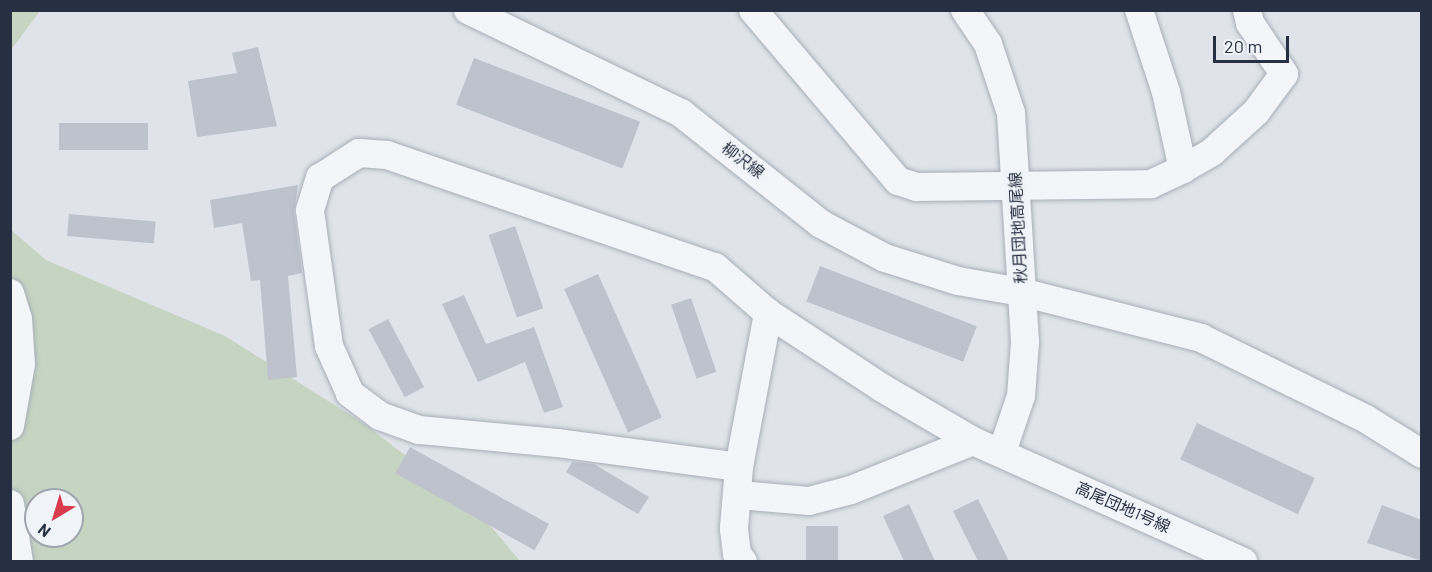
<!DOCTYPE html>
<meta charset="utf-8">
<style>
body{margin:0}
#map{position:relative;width:1432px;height:572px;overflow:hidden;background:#e0e4ea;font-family:Barlow,"Noto Sans JP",sans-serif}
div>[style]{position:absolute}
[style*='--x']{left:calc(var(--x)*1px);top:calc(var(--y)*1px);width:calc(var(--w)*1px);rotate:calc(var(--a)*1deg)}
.green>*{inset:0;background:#c5d5c1}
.building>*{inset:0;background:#bdc2cd;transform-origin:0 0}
.roads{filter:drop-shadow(0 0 2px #a8aeb8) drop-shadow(0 0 2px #a8aeb8)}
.minor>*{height:28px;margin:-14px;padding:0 14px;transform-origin:14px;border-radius:14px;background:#f3f5f8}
span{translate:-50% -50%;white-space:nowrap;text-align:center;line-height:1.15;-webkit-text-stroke:6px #f0f3f7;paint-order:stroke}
.street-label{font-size:16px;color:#273043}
.frame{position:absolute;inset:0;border:12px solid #273043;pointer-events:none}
.north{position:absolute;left:24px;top:488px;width:60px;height:60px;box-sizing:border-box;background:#f0f3f7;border:2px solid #a0a5af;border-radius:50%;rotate:218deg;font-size:16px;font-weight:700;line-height:24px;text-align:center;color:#273043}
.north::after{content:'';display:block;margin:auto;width:21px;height:27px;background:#d83c4c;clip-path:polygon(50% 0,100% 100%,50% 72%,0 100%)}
.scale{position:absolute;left:1213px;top:36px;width:76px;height:27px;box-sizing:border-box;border:3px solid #273043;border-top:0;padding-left:8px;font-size:18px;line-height:21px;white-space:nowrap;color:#273043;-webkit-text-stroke:4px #f0f3f7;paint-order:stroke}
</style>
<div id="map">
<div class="green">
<i style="clip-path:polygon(11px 10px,40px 11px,11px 50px,10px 11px)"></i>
<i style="clip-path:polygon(evenodd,10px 229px,46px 260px,225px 336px,363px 423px,478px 511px,520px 561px,11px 561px,10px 229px,36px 500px,72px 500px,72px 536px,36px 536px,36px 500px)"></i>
</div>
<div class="building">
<i style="clip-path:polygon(258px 47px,277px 126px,197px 137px,188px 81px,237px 73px,232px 53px)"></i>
<i style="left:474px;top:58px;width:178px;height:50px;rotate:21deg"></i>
<i style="left:148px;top:123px;width:27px;height:89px;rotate:90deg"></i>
<i style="clip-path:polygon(298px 185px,294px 212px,302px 273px,288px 276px,297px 377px,268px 380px,260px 280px,251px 281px,242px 223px,214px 228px,210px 200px)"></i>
<i style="left:69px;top:214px;width:87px;height:22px;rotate:5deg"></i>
<i style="left:515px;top:226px;width:87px;height:28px;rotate:71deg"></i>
<i style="left:820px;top:266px;width:168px;height:38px;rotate:21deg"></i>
<i style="left:598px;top:274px;width:157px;height:37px;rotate:66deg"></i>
<i style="clip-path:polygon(464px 295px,486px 344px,534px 327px,563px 407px,544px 413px,525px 362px,478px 382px,442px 304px)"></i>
<i style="left:691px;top:298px;width:78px;height:21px;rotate:71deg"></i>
<i style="left:388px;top:319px;width:77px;height:22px;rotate:62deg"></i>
<i style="left:1197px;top:423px;width:130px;height:40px;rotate:25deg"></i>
<i style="left:410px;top:447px;width:159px;height:30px;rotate:29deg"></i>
<i style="clip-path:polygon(572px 462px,594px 464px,649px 497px,638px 514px,566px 472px)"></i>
<i style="clip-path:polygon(978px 499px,1009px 561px,978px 561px,953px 511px)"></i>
<i style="clip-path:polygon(909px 504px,924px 537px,935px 561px,904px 561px,883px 516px)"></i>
<i style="clip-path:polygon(1382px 505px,1422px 520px,1422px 561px,1367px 543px)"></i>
<i style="left:806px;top:526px;width:32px;height:35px"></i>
</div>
<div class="roads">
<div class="minor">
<i style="--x:468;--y:10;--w:237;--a:25.8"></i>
<i style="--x:681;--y:113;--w:179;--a:38.4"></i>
<i style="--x:821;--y:224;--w:72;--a:28"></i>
<i style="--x:885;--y:258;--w:77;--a:17.5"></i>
<i style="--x:958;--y:281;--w:64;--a:9.9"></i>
<i style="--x:1021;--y:292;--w:186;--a:14.3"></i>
<i style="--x:1201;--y:338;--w:184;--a:26.1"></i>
<i style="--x:1366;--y:419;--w:66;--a:32"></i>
<i style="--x:753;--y:10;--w:224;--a:49.7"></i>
<i style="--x:898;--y:181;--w:20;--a:18"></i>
<i style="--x:917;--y:187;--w:234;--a:-0.7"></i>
<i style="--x:1151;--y:184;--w:35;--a:-25"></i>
<i style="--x:1183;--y:169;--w:34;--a:-30"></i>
<i style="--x:1212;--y:152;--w:59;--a:-42.3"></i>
<i style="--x:1256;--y:112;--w:47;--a:-53.6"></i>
<i style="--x:1284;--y:74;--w:61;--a:-123.7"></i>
<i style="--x:1250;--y:23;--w:13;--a:-103"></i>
<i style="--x:965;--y:10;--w:41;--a:55.9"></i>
<i style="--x:988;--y:44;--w:73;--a:71.6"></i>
<i style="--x:1011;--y:113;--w:229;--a:86.5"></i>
<i style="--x:1025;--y:342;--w:54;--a:94.2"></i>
<i style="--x:1021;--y:396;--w:59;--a:108.7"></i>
<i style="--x:1139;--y:10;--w:86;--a:71.8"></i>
<i style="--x:1166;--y:92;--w:79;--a:77.6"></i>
<i style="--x:10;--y:293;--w:27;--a:73"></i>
<i style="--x:18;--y:319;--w:45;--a:86.2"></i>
<i style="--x:21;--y:364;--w:63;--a:100.1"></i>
<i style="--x:739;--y:467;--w:184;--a:-172.5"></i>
<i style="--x:557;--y:443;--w:139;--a:-174.6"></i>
<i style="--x:419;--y:430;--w:41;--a:-160.3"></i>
<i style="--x:380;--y:416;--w:38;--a:-143"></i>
<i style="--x:350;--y:393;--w:51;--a:-114.1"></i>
<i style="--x:329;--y:346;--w:137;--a:-98"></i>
<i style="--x:310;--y:210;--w:34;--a:-73"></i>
<i style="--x:320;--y:178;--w:46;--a:-32.7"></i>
<i style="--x:359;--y:153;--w:28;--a:4"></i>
<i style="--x:387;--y:155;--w:347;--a:18.9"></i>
<i style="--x:715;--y:267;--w:70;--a:41"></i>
<i style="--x:768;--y:313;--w:136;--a:33.3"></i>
<i style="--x:882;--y:388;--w:105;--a:30.2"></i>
<i style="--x:973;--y:441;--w:296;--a:24.1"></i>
<i style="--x:739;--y:495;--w:70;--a:4.9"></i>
<i style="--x:809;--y:501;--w:43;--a:-14.7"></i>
<i style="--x:851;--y:490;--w:131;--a:-21.9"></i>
<i style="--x:10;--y:504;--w:59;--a:81.2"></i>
<i style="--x:743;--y:562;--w:10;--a:-127"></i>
<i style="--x:737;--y:554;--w:26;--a:-97"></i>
<i style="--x:734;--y:528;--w:61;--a:-85.3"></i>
<i style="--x:739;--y:467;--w:157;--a:-79.3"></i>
</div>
</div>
<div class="street-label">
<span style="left:743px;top:160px;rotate:37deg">柳沢線</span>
<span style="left:1018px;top:228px;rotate:-93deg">秋月団地高尾線</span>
<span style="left:1123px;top:507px;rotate:24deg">高尾団地1号線</span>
</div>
<div class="frame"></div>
<div class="north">N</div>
<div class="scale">20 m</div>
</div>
